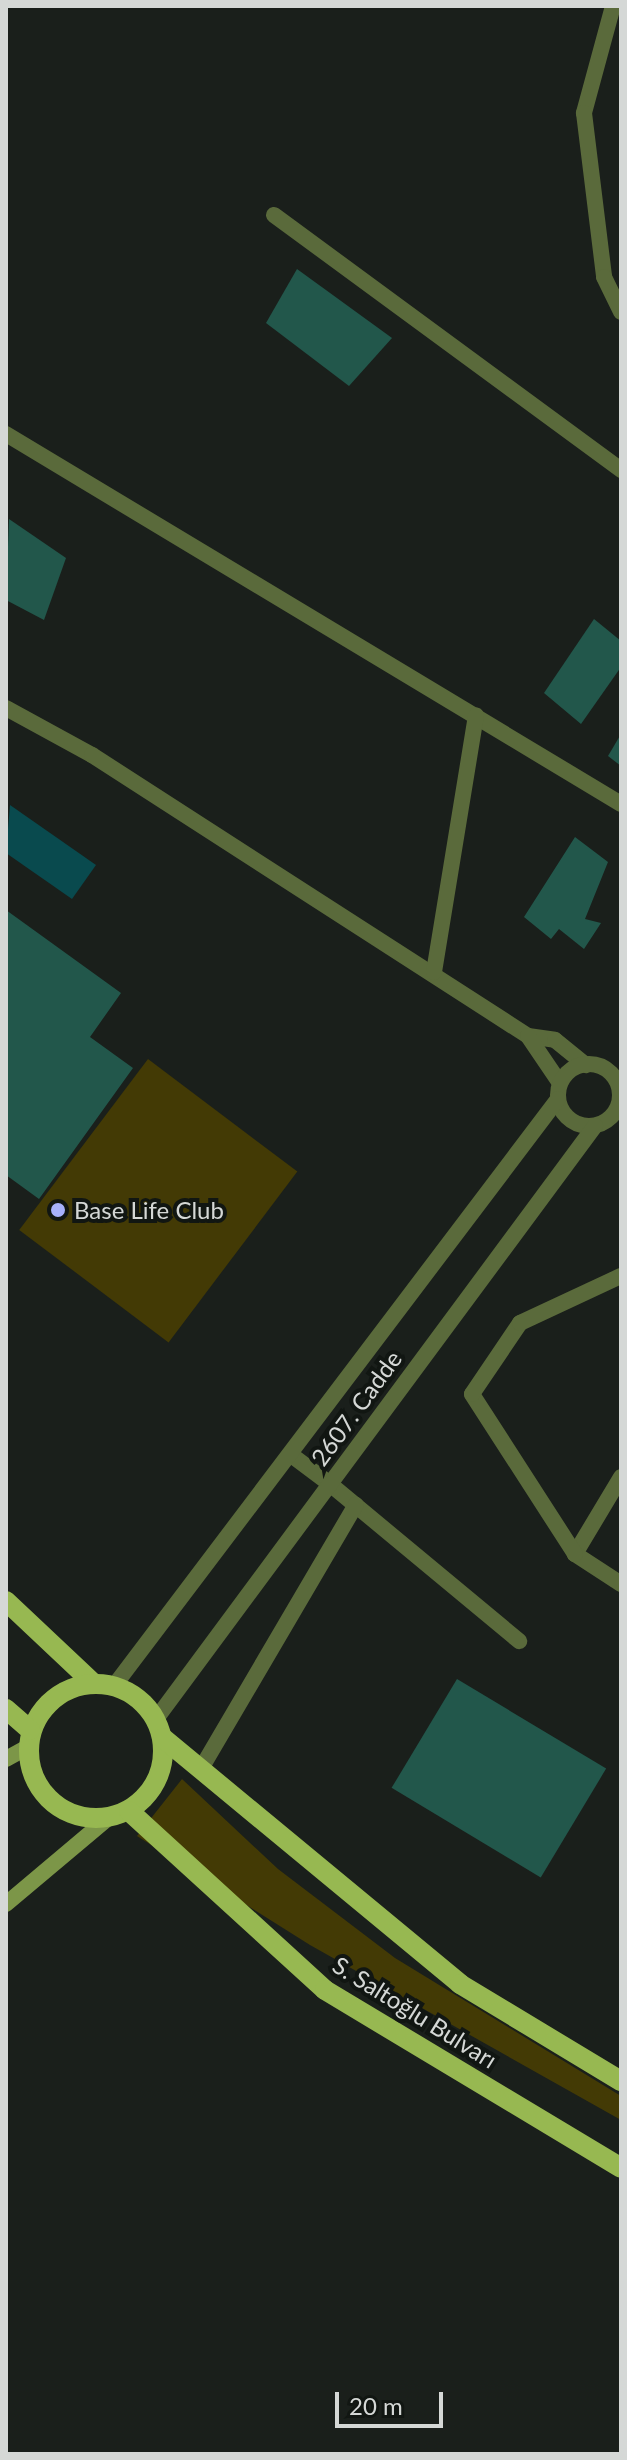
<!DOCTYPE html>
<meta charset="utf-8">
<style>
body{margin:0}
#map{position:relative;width:627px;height:2460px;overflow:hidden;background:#1a1f1b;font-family:Lato,sans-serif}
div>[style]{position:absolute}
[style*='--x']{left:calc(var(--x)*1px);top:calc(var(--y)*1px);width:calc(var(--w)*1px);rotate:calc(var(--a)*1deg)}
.green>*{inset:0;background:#433a05;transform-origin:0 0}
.water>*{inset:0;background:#094a4e}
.building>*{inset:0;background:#22574b;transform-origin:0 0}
.lane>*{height:16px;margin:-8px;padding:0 8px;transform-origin:8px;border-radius:8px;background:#5a6a3b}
.street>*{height:16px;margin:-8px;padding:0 8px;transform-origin:8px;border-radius:8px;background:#5a6a3b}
.street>.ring{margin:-8px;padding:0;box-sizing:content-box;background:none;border:16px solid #5a6a3b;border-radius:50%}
.secondary>*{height:16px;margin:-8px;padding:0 8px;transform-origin:8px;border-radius:8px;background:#7c9648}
.primary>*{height:20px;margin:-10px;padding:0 10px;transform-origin:10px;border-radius:10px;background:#97b851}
.primary>.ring{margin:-10px;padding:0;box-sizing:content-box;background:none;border:20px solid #97b851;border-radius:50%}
.dots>*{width:22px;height:22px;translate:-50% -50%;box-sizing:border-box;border:4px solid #111612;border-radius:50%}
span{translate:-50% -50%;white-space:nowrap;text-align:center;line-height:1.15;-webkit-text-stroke:8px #111612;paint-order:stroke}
.poi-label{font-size:24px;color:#d5d8d6}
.left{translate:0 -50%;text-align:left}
.street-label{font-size:24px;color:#d5d8d6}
.frame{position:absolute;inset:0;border:8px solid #d5d8d6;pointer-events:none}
.scale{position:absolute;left:335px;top:2392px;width:108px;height:36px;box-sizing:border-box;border:4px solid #d5d8d6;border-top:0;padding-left:10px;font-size:24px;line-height:28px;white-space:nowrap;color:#d5d8d6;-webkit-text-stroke:6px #111612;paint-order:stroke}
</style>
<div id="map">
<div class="green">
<i style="left:148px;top:1059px;width:187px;height:214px;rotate:37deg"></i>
<i style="clip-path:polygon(182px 1779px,278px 1869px,395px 1958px,621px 2096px,621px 2120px,310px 1945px,137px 1836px)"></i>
</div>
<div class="water">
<i style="clip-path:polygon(10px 805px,96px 865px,72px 899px,6px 853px)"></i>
</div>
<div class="building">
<i style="clip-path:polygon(297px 269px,392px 338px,349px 386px,266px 323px)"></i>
<i style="clip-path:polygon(9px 519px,66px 558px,44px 620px,6px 600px)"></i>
<i style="clip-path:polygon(594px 619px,621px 641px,621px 667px,581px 724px,544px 693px)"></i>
<i style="clip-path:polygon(621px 734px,621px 766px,608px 756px)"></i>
<i style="clip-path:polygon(575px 837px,608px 862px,585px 919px,601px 923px,584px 949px,559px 929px,551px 939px,524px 917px)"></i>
<i style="clip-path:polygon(6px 910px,121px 993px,90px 1037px,133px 1068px,39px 1199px,6px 1175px)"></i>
<i style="left:457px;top:1679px;width:174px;height:127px;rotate:31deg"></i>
</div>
<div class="lane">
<i style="--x:330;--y:1484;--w:246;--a:39.7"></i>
<i style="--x:202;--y:1767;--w:304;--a:-59.6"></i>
</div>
<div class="street">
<i style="--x:613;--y:6;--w:111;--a:105.2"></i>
<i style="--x:584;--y:113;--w:165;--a:83"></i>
<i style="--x:604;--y:277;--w:39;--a:64"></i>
<i style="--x:274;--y:215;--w:431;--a:36.3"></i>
<i style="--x:6;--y:434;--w:718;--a:31.03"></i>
<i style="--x:6;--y:708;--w:98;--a:28.7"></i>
<i style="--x:92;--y:755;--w:519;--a:32.8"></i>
<i style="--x:528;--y:1036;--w:27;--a:8"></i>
<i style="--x:555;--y:1040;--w:40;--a:39"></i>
<i style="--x:434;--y:972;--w:260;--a:-80.7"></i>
<i style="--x:528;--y:1036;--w:57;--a:55.8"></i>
<i class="ring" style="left:558px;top:1064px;width:46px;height:46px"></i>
<i style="--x:290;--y:1454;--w:50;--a:36.9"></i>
<i style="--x:621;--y:1477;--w:90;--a:120.9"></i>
<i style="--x:575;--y:1554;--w:55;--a:33.1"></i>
<i style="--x:575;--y:1554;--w:190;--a:-122.8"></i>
<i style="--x:472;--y:1394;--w:86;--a:-55.9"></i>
<i style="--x:520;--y:1323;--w:111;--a:-25"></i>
<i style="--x:114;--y:1686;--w:736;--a:-52.9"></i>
<i style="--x:156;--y:1719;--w:738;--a:-53.49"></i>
</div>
<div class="secondary">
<i style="--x:6;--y:1759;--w:26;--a:-29"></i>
<i style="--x:6;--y:1904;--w:133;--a:-40.1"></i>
</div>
<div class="primary">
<i style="--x:6;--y:1601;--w:120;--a:43.3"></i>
<i class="ring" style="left:29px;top:1684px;width:114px;height:114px"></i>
<i style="--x:6;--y:1709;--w:32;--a:41"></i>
<i style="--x:163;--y:1738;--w:386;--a:39.6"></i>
<i style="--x:460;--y:1984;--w:188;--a:31.1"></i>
<i style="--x:129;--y:1811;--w:265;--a:42.4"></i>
<i style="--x:325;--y:1990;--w:345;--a:31"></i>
</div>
<div class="dots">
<i style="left:58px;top:1210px;background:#a7b1fc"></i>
</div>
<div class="poi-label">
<span class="left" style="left:74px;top:1210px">Base Life Club</span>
</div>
<div class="street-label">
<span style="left:356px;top:1408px;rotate:-54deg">2607. Cadde</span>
<span style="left:415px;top:2012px;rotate:32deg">S. Saltoğlu Bulvarı</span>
</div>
<div class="frame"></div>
<div class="scale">20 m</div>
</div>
